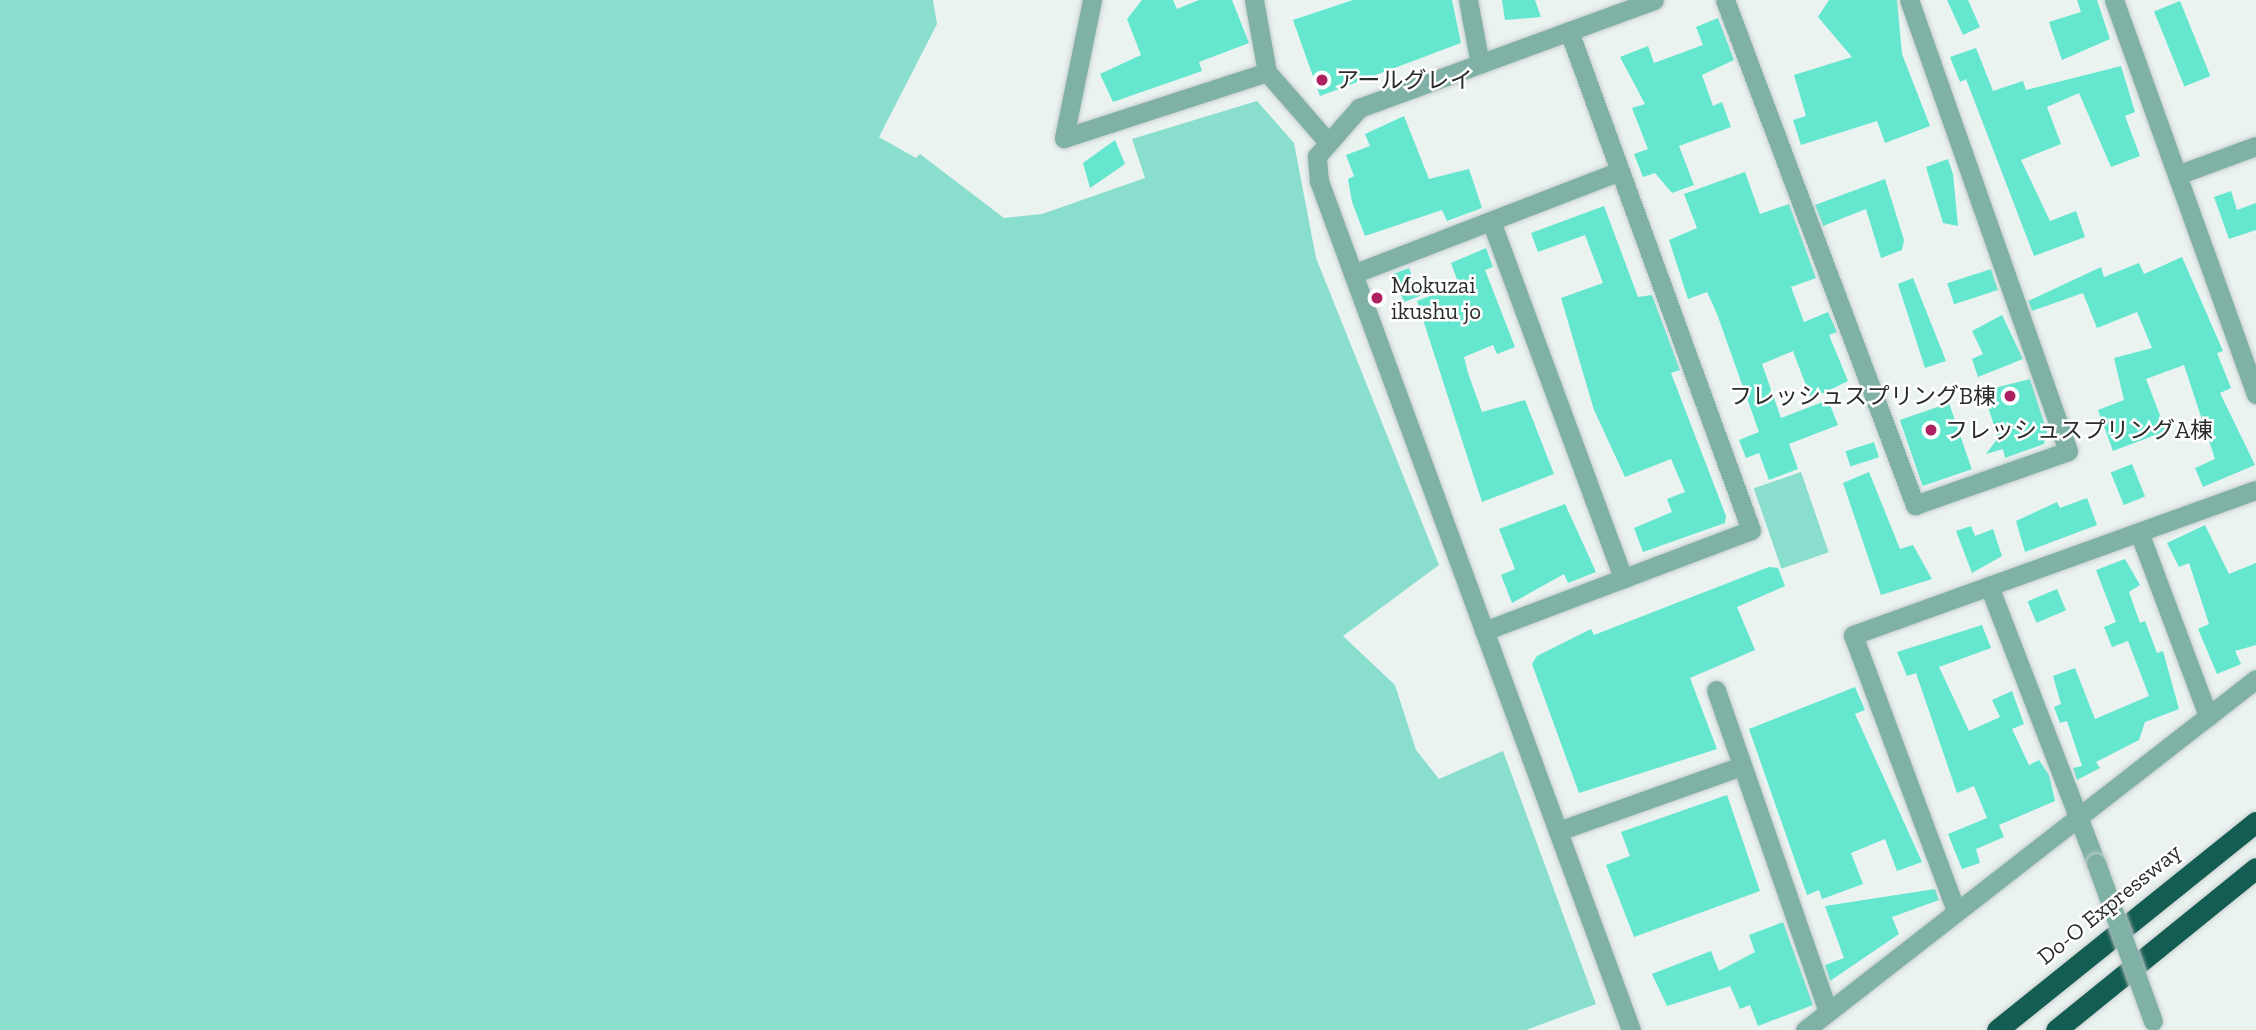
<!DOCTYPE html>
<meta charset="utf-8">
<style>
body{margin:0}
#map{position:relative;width:2256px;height:1030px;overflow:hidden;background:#ebf3f1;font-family:"Zilla Slab","Noto Sans JP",serif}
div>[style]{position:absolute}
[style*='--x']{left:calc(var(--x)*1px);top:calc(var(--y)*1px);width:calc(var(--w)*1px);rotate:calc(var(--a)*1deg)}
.green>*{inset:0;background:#89decd;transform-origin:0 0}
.building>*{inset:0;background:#64e6cf;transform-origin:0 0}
.roads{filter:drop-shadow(0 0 2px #c8cfce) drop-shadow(0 0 2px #c8cfce)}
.street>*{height:19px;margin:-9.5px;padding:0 9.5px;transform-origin:9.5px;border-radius:9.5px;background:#80b1a6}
.highway>*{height:21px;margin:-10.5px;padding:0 10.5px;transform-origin:10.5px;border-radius:10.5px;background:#135d52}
.bridges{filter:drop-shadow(0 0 2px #c8cfce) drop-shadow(0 0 2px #c8cfce)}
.street-bridge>*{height:19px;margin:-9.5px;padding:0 9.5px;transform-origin:9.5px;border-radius:9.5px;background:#80b1a6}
.dots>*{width:19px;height:19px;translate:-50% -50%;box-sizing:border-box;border:4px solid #fff;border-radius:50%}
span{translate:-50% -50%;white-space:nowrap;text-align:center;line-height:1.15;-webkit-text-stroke:5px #fff;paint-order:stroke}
.poi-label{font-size:23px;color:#2a2d2c}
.left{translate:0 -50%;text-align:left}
.right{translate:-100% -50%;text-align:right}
.street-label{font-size:23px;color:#2a2d2c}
</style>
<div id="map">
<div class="green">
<i style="clip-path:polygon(0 0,933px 0,937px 24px,879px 137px,916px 158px,920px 154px,1004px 218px,1042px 214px,1145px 178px,1132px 139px,1257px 101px,1294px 143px,1316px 258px,1439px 565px,1343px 636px,1395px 685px,1416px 750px,1439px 779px,1503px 751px,1596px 1004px,1526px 1030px,0 1030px)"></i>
<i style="left:1801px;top:472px;width:85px;height:50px;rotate:71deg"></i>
</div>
<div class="building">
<i style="clip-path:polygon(1142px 0,1173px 0,1177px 9px,1199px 0,1232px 0,1249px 43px,1199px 62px,1202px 71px,1113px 102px,1100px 74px,1141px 55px,1127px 19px)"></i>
<i style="clip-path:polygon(1353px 0,1452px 0,1461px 43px,1320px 96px,1293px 20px)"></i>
<i style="clip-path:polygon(1502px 0,1535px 0,1541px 17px,1505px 20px)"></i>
<i style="clip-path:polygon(1829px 0,1897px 0,1902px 54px,1930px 126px,1885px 143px,1877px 121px,1801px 145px,1793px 120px,1806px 116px,1794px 75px,1852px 57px,1818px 17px)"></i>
<i style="clip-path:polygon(1947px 0,1968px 0,1980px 27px,1963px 35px)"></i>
<i style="clip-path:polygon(2077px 0,2097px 0,2110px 39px,2062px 60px,2049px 22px,2081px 12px)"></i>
<i style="left:2180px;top:1px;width:81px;height:28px;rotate:68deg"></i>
<i style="clip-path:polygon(1718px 18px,1734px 60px,1702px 75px,1713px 106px,1722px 102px,1731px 127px,1679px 146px,1694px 185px,1672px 193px,1655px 173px,1643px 177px,1634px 154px,1648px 149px,1632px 108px,1645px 104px,1620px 57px,1648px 46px,1654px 63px,1703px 45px,1696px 27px)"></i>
<i style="clip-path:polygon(1976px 48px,1993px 91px,2023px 81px,2026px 90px,2121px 66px,2135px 112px,2125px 116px,2140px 156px,2111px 167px,2079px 93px,2047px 107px,2061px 144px,2021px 160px,2050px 221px,2076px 211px,2085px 237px,2034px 256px,1966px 79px,1960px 82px,1950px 57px)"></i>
<i style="clip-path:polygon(1404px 116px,1429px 179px,1469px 169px,1482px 208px,1447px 221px,1442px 210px,1365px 236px,1352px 202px,1348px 179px,1354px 176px,1346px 155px,1370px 146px,1365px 134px)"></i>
<i style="clip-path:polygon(1115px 140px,1125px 164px,1090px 188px,1083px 163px)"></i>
<i style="clip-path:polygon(1948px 159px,1953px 174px,1958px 226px,1943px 223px,1926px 167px)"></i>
<i style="clip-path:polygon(1745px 172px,1760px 214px,1789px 204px,1816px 278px,1791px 287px,1804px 322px,1828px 312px,1837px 332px,1829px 335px,1848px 381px,1811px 399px,1793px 351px,1762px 364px,1781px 418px,1828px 400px,1838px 425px,1789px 444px,1798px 469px,1769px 480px,1759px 453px,1746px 458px,1739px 440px,1759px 432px,1717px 314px,1707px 292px,1688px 299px,1669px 240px,1697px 228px,1684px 194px)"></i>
<i style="clip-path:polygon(1885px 179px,1904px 240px,1902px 250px,1881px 258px,1866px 209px,1823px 226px,1815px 205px)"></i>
<i style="clip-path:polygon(2231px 191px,2237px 210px,2256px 203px,2256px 230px,2229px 239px,2214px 197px)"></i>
<i style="clip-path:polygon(1604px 206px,1638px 297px,1652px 295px,1680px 370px,1671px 373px,1726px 516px,1725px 523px,1643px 552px,1634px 528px,1672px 512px,1667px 499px,1685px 492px,1671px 459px,1625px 477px,1594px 410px,1561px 298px,1603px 283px,1585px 235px,1538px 252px,1531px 233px)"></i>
<i style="clip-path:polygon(1486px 248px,1493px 267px,1485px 270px,1515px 347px,1497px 354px,1493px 345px,1464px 357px,1468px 373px,1482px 412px,1525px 400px,1554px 474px,1482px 502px,1417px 301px,1459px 285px,1451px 263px)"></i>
<i style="clip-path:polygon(2182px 257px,2223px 351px,2217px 353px,2231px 388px,2220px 393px,2255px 465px,2203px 487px,2195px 468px,2215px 459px,2184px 365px,2146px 379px,2166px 431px,2113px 451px,2098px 410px,2124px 400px,2114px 358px,2152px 348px,2137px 312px,2097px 328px,2083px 293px,2032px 311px,2028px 301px,2101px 267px,2104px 277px,2139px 263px,2144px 274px)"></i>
<i style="left:1409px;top:268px;width:30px;height:17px;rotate:69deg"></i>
<i style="left:1991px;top:269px;width:22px;height:46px;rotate:72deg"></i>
<i style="clip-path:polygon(1913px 278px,1946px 361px,1925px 368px,1898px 284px)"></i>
<i style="clip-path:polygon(2002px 315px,2023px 359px,1978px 377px,1972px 359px,1983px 354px,1972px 331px)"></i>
<i style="clip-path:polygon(2030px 379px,2047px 432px,2044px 444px,2005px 458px,2003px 449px,1986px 454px,1998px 438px,1983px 391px)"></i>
<i style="left:1949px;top:403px;width:70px;height:52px;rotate:71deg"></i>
<i style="left:1874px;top:442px;width:16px;height:30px;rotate:72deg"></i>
<i style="left:2132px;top:464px;width:35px;height:23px;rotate:68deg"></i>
<i style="clip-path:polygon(1869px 472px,1900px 549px,1913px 545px,1932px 579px,1881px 595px,1843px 483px)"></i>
<i style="clip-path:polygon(2087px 498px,2097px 525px,2025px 552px,2016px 521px,2057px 502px,2060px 508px)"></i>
<i style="clip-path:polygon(1565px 504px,1596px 572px,1568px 583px,1564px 574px,1512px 603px,1501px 575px,1515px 569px,1499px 529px)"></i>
<i style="clip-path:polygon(2205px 525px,2229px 574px,2256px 563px,2256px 645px,2235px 651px,2241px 664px,2217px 674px,2198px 629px,2209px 624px,2189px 563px,2179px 567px,2167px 543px)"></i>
<i style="clip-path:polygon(1971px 526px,1975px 536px,1993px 529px,2002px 556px,1972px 573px,1956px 531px)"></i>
<i style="clip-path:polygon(2125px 559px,2140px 585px,2129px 592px,2140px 623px,2145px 621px,2157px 653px,2163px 651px,2179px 709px,2145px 722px,2139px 740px,2096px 762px,2100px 768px,2077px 780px,2073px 768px,2082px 766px,2067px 721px,2060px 723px,2054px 707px,2061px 704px,2053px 676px,2075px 668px,2095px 719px,2149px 696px,2128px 641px,2112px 647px,2104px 627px,2116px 622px,2096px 570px)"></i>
<i style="clip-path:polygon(1769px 567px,1778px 568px,1785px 586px,1737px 607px,1755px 650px,1690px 678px,1717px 749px,1579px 793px,1532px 664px,1537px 656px,1591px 629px,1594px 635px)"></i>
<i style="left:2057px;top:589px;width:23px;height:32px;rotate:67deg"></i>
<i style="clip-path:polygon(1982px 625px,1991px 648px,1939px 667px,1969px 731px,2000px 717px,1992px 700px,2012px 691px,2024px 724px,2012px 729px,2029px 765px,2039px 760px,2049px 775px,2055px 801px,1999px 825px,2004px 837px,1976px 849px,1980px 863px,1962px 869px,1948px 834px,1987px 818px,1974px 786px,1957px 793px,1916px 673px,1907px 676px,1897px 652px)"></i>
<i style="clip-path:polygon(1855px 687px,1865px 710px,1855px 714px,1922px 862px,1897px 871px,1885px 839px,1851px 853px,1863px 884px,1822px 899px,1819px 890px,1807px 895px,1749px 729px)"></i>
<i style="clip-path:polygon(1727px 795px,1760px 891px,1634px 937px,1606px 865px,1630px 856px,1621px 832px)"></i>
<i style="clip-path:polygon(1935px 889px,1939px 900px,1892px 917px,1899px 934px,1830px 981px,1825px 965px,1844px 958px,1825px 906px)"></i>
<i style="clip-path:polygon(1783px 922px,1813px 1005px,1758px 1026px,1750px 1005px,1740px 1009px,1730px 986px,1667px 1006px,1652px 974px,1711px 951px,1719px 971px,1755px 952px,1749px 935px)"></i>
</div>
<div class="roads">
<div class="street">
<i style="--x:1092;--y:0;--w:141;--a:101.5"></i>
<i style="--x:1064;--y:138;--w:213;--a:-18"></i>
<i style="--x:1254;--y:0;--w:73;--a:79.8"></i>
<i style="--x:1267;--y:72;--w:91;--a:49"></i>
<i style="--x:1468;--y:0;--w:65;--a:79.4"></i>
<i style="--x:1725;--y:0;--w:540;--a:69.38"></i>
<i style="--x:1915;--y:505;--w:162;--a:-19.4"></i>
<i style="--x:2068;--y:451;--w:478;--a:-109.4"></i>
<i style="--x:2114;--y:0;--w:419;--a:70.2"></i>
<i style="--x:2177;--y:175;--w:84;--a:-20.2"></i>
<i style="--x:1491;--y:221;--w:381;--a:69.7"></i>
<i style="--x:1353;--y:274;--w:286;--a:-21.1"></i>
<i style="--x:2139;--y:532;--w:197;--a:69.4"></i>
<i style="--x:1989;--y:586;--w:297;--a:68.9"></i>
<i style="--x:1484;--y:631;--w:285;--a:-20.7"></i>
<i style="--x:1751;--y:530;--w:531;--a:-110.04"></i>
<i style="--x:1716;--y:690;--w:340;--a:70.8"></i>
<i style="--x:1558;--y:831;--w:195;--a:-19.5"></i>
<i style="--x:1955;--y:908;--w:291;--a:-110.5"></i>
<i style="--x:1853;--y:635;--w:428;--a:-19.8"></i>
<i style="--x:1631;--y:1030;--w:905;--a:-110.18"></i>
<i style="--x:1319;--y:181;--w:25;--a:-95"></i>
<i style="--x:1317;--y:156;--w:64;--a:-48.8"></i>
<i style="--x:1359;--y:108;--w:314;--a:-20.1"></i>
<i style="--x:1805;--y:1030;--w:571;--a:-37.89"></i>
</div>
<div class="highway">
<i style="--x:1997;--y:1030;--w:332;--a:-38.8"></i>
<i style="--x:2056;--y:1030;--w:257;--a:-39"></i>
</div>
</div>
<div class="bridges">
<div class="street-bridge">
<i style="--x:2096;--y:863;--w:168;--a:70.2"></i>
</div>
</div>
<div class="dots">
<i style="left:1322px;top:80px;background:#ad2160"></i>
<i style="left:1377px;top:298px;background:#ad2160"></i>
<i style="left:2010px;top:396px;background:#ad2160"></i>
<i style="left:1931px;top:430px;background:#ad2160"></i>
</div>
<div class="poi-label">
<span class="left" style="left:1336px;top:80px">アールグレイ</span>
<span class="left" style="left:1391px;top:298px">Mokuzai<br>ikushu jo</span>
<span class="right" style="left:1996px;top:396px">フレッシュスプリングB棟</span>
<span class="left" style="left:1945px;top:430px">フレッシュスプリングA棟</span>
</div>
<div class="street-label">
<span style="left:2109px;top:904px;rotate:-39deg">Do-O Expressway</span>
</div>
</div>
